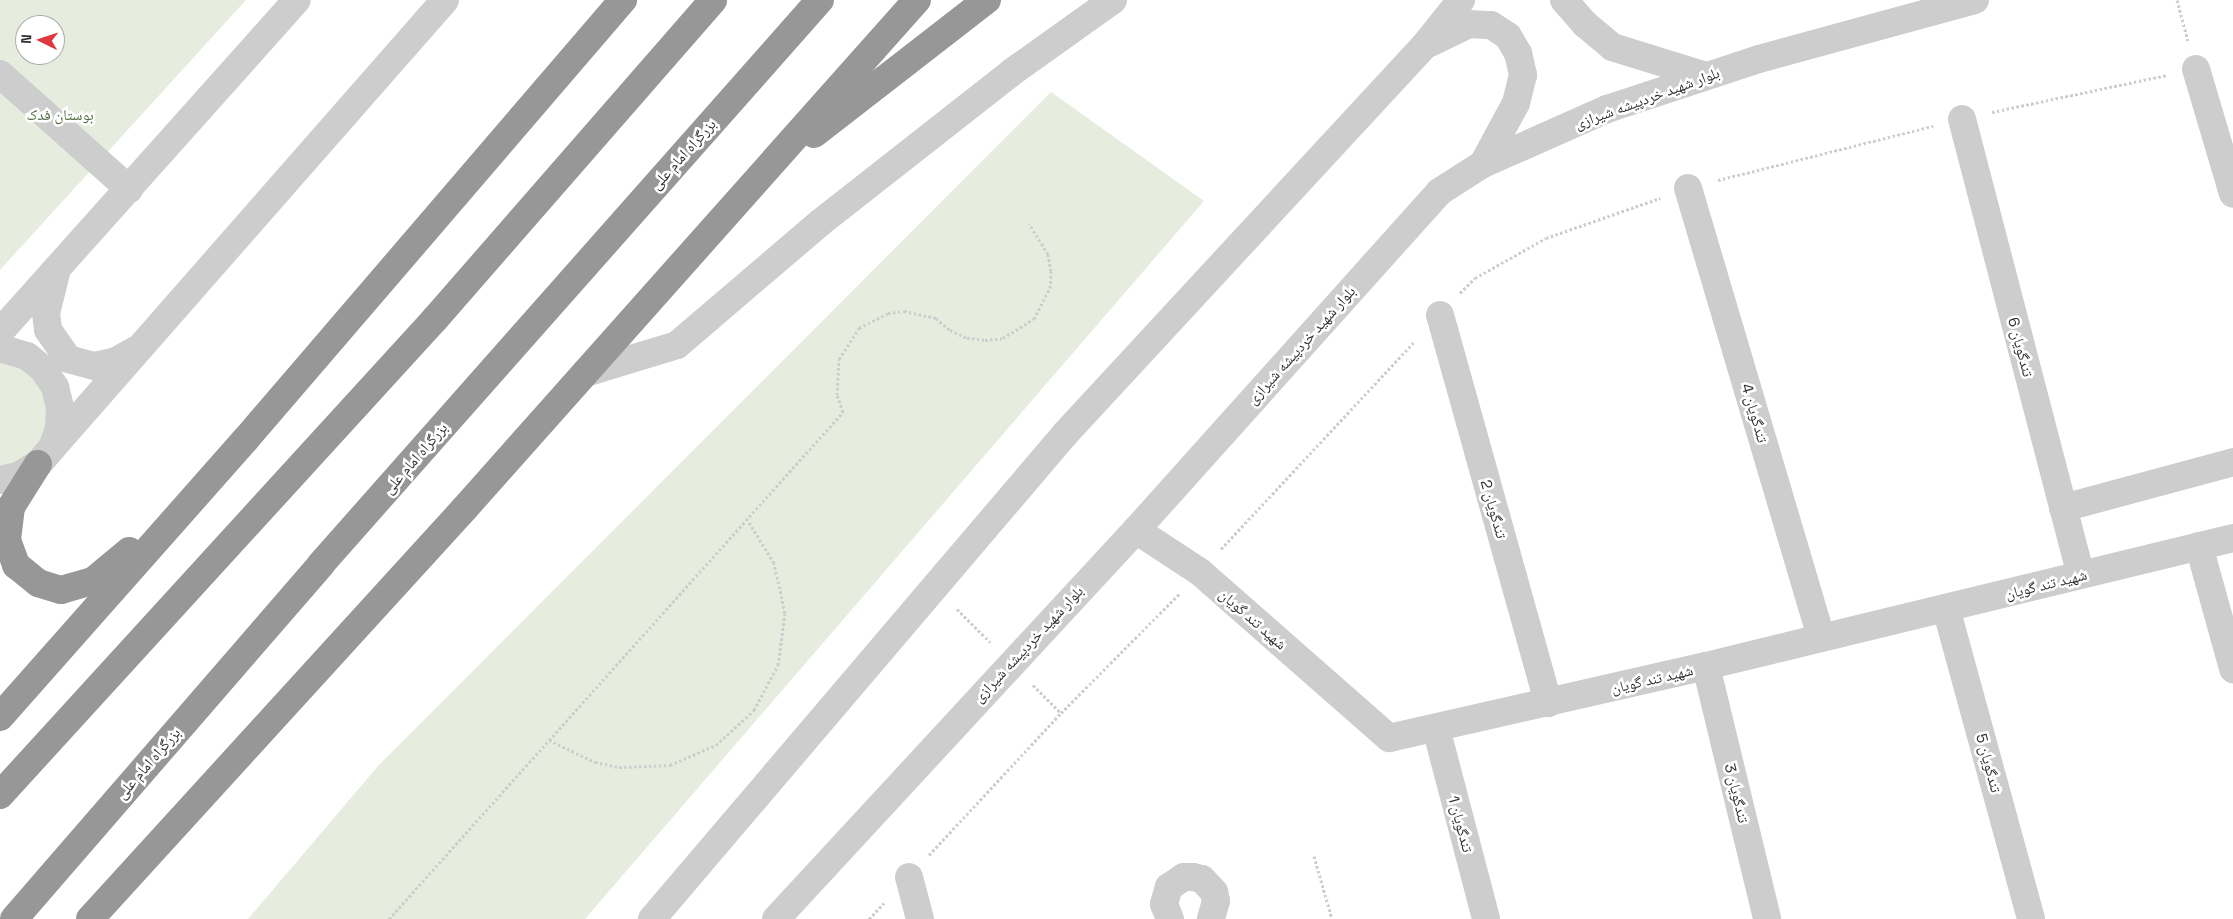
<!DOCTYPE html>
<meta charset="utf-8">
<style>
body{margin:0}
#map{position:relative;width:2233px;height:919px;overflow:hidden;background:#fff;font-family:"Space Grotesk","Noto Naskh Arabic",sans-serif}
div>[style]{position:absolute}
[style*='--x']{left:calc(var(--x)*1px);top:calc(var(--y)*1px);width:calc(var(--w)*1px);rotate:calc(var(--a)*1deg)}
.green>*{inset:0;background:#e6eddf}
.path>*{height:3px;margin-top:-1.5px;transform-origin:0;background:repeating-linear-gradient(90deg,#cdcdcd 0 2.5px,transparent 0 5px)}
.minor>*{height:28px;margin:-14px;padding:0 14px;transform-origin:14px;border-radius:14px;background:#cdcdcd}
.highway>*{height:28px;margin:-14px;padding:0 14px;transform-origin:14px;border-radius:14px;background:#979797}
span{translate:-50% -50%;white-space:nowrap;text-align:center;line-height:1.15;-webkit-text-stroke:5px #fff;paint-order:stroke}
.street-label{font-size:15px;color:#303030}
.park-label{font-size:15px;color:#516b3e}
.north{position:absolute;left:15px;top:15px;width:50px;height:50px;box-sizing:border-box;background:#fff;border:1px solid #acacac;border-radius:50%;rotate:274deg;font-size:14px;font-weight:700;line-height:20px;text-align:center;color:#303030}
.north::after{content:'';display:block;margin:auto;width:18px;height:22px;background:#e1383d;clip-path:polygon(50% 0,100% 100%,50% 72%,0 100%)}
</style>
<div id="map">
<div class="green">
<i style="clip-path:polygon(evenodd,0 0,246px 0,0 270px,0 0,25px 25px,55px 25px,55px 55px,25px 55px,25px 25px)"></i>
<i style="clip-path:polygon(1051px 92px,1204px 201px,585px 919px,248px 919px,378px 766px)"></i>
<i style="clip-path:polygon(0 359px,13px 362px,41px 384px,50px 419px,35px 452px,0 470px)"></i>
</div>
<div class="path">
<i style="--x:2177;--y:0;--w:42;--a:75"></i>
<i style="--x:1992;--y:112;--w:179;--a:-11.9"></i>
<i style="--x:1718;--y:180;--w:222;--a:-14.1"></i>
<i style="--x:1460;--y:293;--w:21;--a:-45"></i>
<i style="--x:1475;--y:278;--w:81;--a:-29.4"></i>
<i style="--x:1546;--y:238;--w:121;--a:-19.3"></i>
<i style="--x:1221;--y:549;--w:283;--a:-47"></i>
<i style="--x:957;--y:609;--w:47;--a:45"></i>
<i style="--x:1033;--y:685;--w:40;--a:45"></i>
<i style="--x:549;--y:740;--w:51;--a:25.6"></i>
<i style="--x:595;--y:762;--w:25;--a:12"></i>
<i style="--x:619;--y:767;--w:51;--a:-2.2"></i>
<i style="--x:670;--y:765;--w:50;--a:-23.5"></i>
<i style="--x:716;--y:745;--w:52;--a:-42.6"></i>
<i style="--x:754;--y:710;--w:51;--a:-61.9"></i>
<i style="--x:778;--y:665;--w:52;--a:-82.3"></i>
<i style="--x:785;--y:613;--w:51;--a:-102.4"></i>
<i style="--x:774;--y:563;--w:52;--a:-121.5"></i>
<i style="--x:929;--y:855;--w:194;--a:-47.1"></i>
<i style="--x:1061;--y:713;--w:168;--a:-45.2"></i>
<i style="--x:1314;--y:856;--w:66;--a:74.1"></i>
<i style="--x:389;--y:919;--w:681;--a:-48.16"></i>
<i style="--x:843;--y:412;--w:18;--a:-109"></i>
<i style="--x:837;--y:395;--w:36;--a:-87"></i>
<i style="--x:839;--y:359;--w:37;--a:-57"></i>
<i style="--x:859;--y:328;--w:33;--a:-27"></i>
<i style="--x:888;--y:313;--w:16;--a:-7"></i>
<i style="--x:904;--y:311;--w:33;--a:12"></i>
<i style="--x:936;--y:318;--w:18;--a:41"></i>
<i style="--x:950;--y:330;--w:19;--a:25"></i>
<i style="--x:967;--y:338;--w:18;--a:6"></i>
<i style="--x:985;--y:340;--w:18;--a:-6"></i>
<i style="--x:1003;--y:338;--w:36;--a:-32"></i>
<i style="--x:1034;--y:319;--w:35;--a:-63"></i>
<i style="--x:1050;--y:288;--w:17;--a:-87"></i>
<i style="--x:1051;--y:271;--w:17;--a:-100"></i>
<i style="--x:1048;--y:254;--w:36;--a:-122"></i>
<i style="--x:869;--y:919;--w:22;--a:-47"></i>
</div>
<div class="minor">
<i style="--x:1564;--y:0;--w:32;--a:49"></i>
<i style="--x:1585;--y:24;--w:35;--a:40"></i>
<i style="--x:1612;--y:47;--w:98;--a:17.1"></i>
<i style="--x:1430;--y:43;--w:43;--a:-26"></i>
<i style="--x:1469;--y:24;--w:22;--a:3"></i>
<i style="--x:1491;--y:25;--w:20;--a:33"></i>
<i style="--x:1508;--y:36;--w:20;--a:60"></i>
<i style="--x:1518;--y:53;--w:23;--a:77"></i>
<i style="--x:1523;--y:75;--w:29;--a:104"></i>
<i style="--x:1516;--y:103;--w:69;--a:118.4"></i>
<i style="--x:2196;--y:69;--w:130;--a:73.5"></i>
<i style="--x:0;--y:74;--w:173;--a:41.7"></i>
<i style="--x:1962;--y:119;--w:471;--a:75.4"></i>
<i style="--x:1688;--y:188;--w:469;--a:73.5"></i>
<i style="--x:56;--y:273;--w:41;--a:104"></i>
<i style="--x:46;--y:313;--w:17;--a:83"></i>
<i style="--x:48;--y:330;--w:35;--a:55"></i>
<i style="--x:68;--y:359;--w:28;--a:15"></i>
<i style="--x:95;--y:366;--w:22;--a:-13"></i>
<i style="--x:116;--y:361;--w:23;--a:-29"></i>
<i style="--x:1440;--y:315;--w:403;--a:74.4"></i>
<i style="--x:0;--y:332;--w:445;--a:-48.2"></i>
<i style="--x:0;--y:348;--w:28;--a:17"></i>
<i style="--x:27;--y:356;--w:21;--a:39"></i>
<i style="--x:43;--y:369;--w:22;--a:56"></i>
<i style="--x:55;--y:387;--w:21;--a:76"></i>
<i style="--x:60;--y:407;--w:21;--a:93"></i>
<i style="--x:59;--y:428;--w:21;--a:109"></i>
<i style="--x:52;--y:448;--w:21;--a:131"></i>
<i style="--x:38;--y:464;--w:23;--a:149"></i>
<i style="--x:18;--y:476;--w:18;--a:167"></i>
<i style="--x:585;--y:373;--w:96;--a:-16.9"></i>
<i style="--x:677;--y:345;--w:189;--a:-40.5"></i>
<i style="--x:821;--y:222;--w:243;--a:-38.1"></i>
<i style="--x:1012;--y:72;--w:124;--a:-35.5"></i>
<i style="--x:38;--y:464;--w:617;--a:-48.74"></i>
<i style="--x:2063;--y:508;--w:176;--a:-15.1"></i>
<i style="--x:1136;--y:530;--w:77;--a:33.3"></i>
<i style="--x:1200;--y:572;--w:252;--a:41.3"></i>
<i style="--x:1389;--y:738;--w:325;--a:-12.8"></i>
<i style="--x:1706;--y:666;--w:542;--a:-13.65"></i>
<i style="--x:2199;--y:546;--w:128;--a:74.5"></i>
<i style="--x:1946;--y:608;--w:322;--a:74.7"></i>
<i style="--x:1706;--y:666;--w:260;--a:76.4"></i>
<i style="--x:1436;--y:728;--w:197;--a:75.3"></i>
<i style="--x:909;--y:877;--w:43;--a:75.3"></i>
<i style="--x:652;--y:919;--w:637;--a:-49.58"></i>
<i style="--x:1065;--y:434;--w:530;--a:-47.22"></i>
<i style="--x:1425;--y:45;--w:58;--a:-51.3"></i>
<i style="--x:776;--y:919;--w:530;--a:-47.22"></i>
<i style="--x:1136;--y:530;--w:454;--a:-48.1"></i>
<i style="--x:1439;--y:192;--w:52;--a:-32.5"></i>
<i style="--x:1483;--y:164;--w:136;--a:-23.9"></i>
<i style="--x:1607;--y:109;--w:160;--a:-18.2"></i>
<i style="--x:1759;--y:59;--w:224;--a:-15.3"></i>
<i style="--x:1170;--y:919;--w:16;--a:-112"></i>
<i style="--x:1164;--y:904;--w:18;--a:-74"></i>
<i style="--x:1169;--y:887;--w:18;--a:-34"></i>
<i style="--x:1184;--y:877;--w:9;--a:0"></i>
<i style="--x:1193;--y:877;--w:9;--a:13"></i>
<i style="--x:1202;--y:879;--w:18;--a:47"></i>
<i style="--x:1214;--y:892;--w:9;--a:77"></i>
<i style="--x:1216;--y:901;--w:19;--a:106"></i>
</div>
<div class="highway">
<i style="--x:814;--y:134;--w:219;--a:-37.8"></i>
<i style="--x:38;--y:464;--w:51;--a:122.1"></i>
<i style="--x:11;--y:507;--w:33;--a:97"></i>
<i style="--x:7;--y:540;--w:27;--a:70"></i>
<i style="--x:16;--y:565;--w:28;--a:39"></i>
<i style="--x:38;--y:583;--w:24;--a:17"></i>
<i style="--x:61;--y:590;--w:33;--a:-16"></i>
<i style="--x:93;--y:581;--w:47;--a:-39.8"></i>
<i style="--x:0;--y:717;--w:371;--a:-48.5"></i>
<i style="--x:246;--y:439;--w:579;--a:-49.35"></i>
<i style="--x:0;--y:795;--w:645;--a:-47.58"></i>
<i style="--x:435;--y:319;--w:423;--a:-48.9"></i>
<i style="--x:14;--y:919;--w:469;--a:-49.1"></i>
<i style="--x:321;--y:564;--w:753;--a:-48.5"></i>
<i style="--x:90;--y:919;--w:556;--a:-47.62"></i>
<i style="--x:465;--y:508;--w:680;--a:-48.34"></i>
</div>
<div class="street-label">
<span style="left:1647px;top:98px;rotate:-20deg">بلوار شهید خردپیشه شیرازی</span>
<span style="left:683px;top:154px;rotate:-48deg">بزرگراه امام علی</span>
<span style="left:1301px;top:345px;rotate:-48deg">بلوار شهید خردپیشه شیرازی</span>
<span style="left:2021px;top:347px;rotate:75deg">تندگویان 6</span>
<span style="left:1755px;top:413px;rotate:74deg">تندگویان 4</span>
<span style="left:415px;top:458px;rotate:-49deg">بزرگراه امام علی</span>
<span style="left:1494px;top:509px;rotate:74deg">تندگویان 2</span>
<span style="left:2046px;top:584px;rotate:-14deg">شهید تند گویان</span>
<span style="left:1253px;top:619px;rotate:41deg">شهید تند گویان</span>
<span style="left:1028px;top:644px;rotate:-47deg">بلوار شهید خردپیشه شیرازی</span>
<span style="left:1652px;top:679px;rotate:-13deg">شهید تند گویان</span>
<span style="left:148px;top:763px;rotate:-49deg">بزرگراه امام علی</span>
<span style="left:1989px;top:763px;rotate:75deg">تندگویان 5</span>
<span style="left:1737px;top:793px;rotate:76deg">تندگویان 3</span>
<span style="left:1461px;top:824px;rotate:75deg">تندگویان 1</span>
</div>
<div class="park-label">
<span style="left:60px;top:115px">بوستان فدک</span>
</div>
<div class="north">N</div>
</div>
